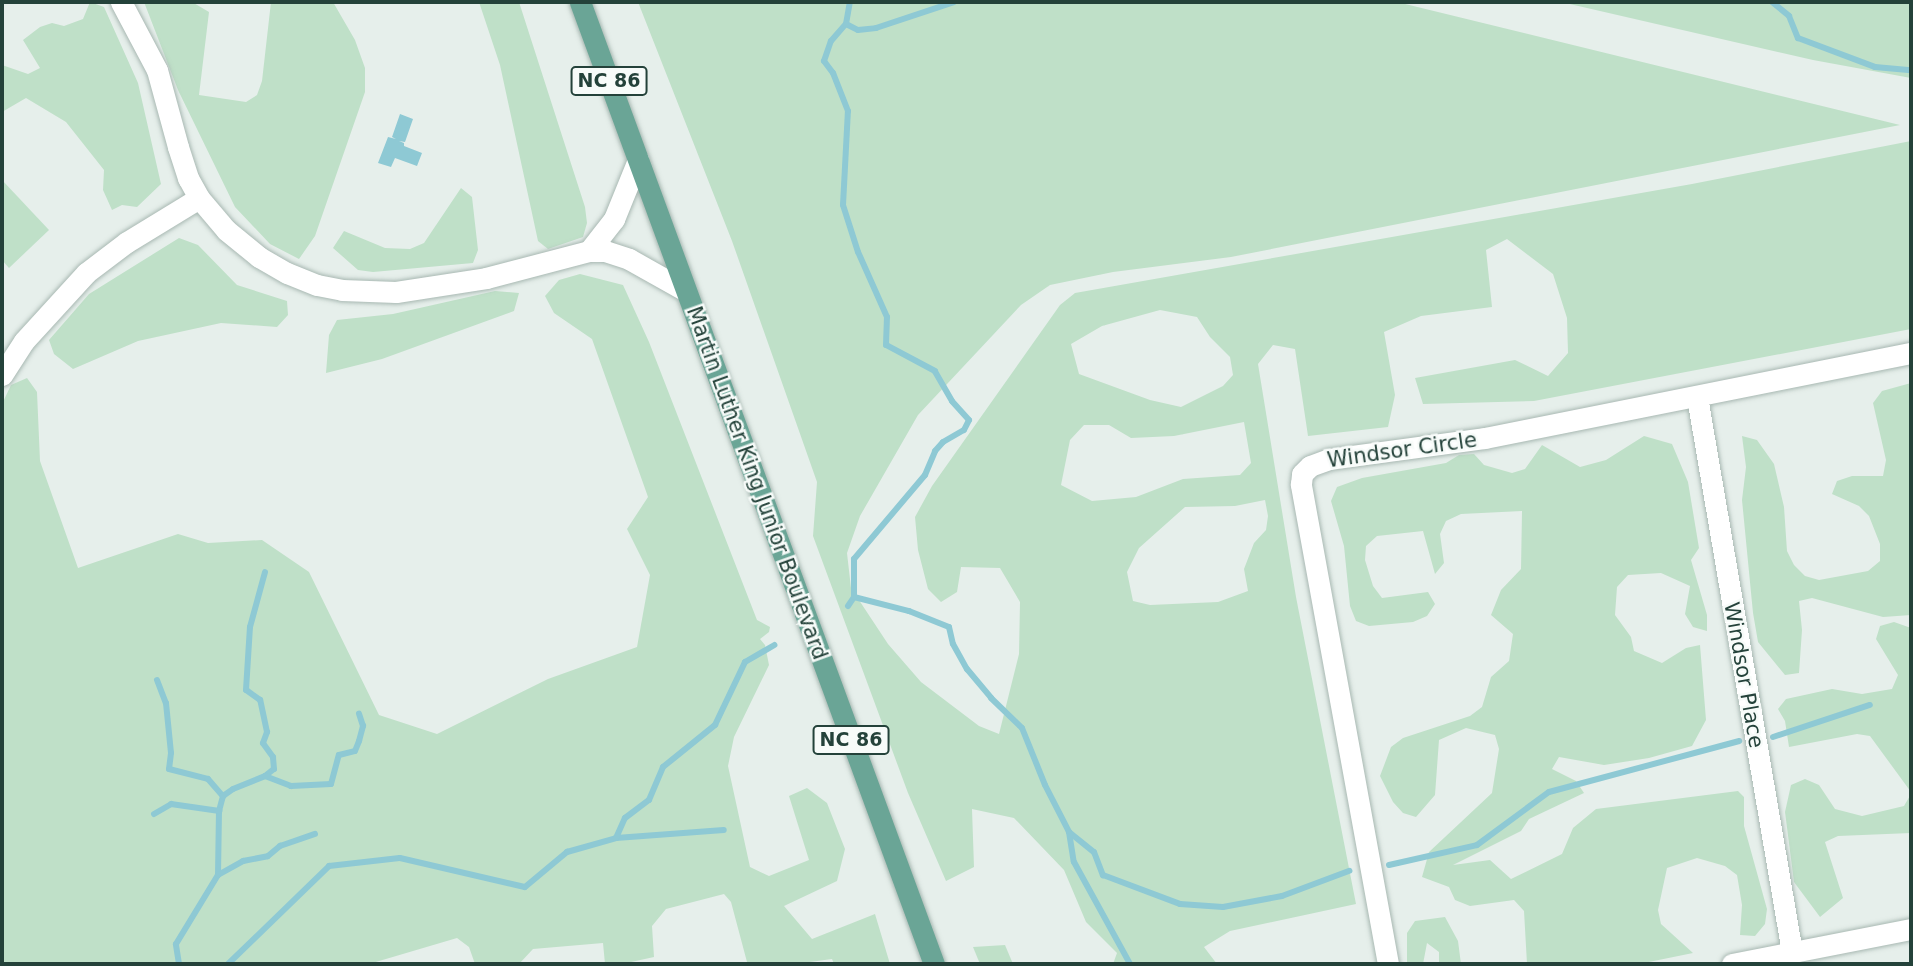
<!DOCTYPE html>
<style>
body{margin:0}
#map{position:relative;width:1913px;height:966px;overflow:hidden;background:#e6efeb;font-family:"DejaVu Sans",sans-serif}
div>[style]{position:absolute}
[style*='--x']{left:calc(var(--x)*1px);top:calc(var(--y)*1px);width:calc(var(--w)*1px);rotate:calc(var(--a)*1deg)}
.green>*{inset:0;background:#bfe0c8}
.water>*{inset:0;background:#8ec9d4}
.stream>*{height:6px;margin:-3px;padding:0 3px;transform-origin:3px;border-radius:3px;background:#8ec9d4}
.roads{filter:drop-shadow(0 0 2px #a8b8b2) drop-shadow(0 0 2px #a8b8b2)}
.minor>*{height:21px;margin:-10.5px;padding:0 10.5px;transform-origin:10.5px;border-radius:10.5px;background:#fff}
.major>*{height:21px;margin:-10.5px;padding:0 10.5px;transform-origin:10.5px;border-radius:10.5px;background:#6aa596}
span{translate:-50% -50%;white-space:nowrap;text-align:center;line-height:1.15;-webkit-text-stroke:5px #f7fbf9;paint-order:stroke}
.shield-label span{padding:2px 5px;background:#f7fbf9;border:2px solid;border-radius:5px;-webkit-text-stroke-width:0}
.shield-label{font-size:19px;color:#24423a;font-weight:700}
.street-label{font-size:21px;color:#24423a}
.frame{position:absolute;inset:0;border:4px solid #24423a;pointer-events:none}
</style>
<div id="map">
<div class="green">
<i style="clip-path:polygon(90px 2px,104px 7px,138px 83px,161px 184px,137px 207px,122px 205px,112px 210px,103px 190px,104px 170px,66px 122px,26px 98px,2px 112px,2px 65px,28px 74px,40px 68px,23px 40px,40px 27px,52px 23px,64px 26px,83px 19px)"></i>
<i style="clip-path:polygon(144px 2px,192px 2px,209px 12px,199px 95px,246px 102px,257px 95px,262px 81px,271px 2px,333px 2px,355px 40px,365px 68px,365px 92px,315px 236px,299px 259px,270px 244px,235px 207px,178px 90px)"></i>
<i style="clip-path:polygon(479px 2px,519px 2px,585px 207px,587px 223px,583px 237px,548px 249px,538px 241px,500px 65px)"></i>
<i style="clip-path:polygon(evenodd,638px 2px,1397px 2px,1900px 125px,1231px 257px,1113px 272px,1050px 285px,1021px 305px,918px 415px,860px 516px,847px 553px,851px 588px,888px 644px,921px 682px,979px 726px,999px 734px,1019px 654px,1020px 602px,1000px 568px,961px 567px,957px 592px,941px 602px,928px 589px,918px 550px,915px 517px,932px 486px,1060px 305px,1075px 293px,1692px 184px,1911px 141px,1911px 329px,1534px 401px,1423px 404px,1415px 378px,1515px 360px,1548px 376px,1568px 353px,1567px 318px,1553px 274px,1507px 239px,1486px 250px,1492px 307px,1421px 316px,1384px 332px,1395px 395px,1388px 427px,1308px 436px,1295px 349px,1273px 345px,1258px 364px,1296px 597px,1356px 904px,1230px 931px,1204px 947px,1217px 964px,1113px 964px,1117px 953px,1086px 922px,1064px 870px,1014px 818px,972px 809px,974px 867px,946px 881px,908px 793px,813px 536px,817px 482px,732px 241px,638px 2px,1160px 310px,1197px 317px,1210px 337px,1230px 357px,1233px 375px,1223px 386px,1181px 407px,1150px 400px,1079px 374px,1071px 344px,1102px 326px,1160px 310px,638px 2px,1244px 422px,1251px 463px,1240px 475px,1183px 479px,1136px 497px,1092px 501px,1061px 485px,1070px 440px,1084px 425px,1109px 425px,1131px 438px,1174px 436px,1244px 422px,638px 2px,1265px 500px,1268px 516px,1266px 530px,1254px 543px,1244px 569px,1248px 591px,1218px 602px,1150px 605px,1133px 601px,1127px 572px,1139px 548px,1185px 507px,1235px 506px,1265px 500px)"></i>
<i style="clip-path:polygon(1561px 2px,1911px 2px,1911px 78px,1813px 60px)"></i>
<i style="clip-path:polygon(2px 180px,49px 230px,9px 268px,2px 260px)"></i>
<i style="clip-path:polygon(461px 188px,472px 197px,478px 250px,473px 263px,373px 272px,358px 270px,333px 248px,344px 231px,385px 248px,410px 249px,424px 243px)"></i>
<i style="clip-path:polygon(179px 238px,198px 245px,237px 285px,287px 301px,288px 315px,277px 327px,221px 323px,138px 341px,73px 369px,54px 354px,49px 340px,89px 294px)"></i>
<i style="clip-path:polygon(580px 274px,623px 285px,649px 342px,757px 620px,770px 627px,769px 632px,760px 639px,765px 645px,769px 665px,734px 737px,728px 766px,750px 867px,769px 876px,809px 860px,789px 796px,807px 788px,827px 803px,845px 849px,837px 881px,784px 906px,812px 939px,875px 914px,890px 964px,834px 964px,832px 959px,795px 964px,747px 962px,731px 902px,724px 894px,666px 909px,652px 926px,654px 957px,622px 964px,605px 964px,603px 943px,533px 949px,519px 964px,475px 964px,469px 947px,457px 938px,369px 964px,2px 964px,2px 404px,11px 385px,27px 378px,37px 392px,40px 461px,78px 568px,178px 534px,208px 543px,262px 540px,309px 572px,379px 715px,437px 734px,548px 679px,637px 647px,650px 575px,627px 529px,648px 497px,592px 339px,554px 313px,545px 296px,559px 280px)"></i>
<i style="clip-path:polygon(495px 291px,519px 293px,514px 311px,382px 359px,326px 373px,329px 335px,337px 320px,393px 314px)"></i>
<i style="clip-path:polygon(1911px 383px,1911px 615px,1883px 617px,1812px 598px,1799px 601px,1802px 630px,1799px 673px,1785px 675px,1758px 642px,1753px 613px,1742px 500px,1746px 467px,1742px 436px,1757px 440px,1774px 464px,1784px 507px,1787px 551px,1794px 565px,1805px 576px,1819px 580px,1868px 571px,1880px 561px,1880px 544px,1869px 516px,1859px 506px,1832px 494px,1837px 481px,1852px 476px,1883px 476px,1886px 460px,1873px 403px,1882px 391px)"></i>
<i style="clip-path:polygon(1644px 436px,1672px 444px,1688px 482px,1699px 548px,1691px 560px,1707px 615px,1707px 631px,1693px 627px,1685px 614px,1690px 586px,1661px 573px,1628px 575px,1617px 587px,1615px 615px,1631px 637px,1634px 651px,1662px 663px,1686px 648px,1700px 645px,1706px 720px,1692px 746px,1649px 758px,1604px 765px,1559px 757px,1552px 769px,1576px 781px,1584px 793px,1529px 819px,1521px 831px,1453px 865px,1490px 860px,1511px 879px,1562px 854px,1573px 828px,1596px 809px,1738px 791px,1744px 797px,1744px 826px,1767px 909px,1765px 924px,1755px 936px,1740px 935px,1742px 905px,1737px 875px,1725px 866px,1697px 858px,1667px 868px,1658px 910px,1661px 924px,1693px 953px,1639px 964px,1527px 964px,1524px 911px,1514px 900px,1470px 906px,1455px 900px,1449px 887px,1422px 877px,1429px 852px,1492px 793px,1499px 749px,1495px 735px,1466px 728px,1439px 740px,1435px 795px,1416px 817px,1403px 813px,1393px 802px,1380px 776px,1391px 747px,1403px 738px,1470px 716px,1482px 707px,1491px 677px,1509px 661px,1513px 634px,1491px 615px,1501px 590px,1521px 569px,1522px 511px,1461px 514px,1446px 521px,1440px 534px,1444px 563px,1435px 574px,1423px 531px,1377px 536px,1366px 546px,1365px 560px,1373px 586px,1382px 598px,1428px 592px,1435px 604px,1427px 616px,1413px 622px,1369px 626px,1356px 621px,1350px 606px,1344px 546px,1331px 501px,1337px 487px,1362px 478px,1446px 463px,1459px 455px,1474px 454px,1484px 465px,1512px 473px,1525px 469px,1542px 445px,1580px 467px,1606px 460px)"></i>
<i style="clip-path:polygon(1894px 622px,1911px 628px,1911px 792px,1870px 736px,1857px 734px,1789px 747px,1785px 721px,1778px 709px,1786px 699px,1832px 689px,1862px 694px,1892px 689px,1898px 675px,1876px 639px,1880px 626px)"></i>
<i style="clip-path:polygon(1805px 779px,1819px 785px,1835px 809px,1862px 816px,1904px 806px,1911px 794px,1911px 833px,1838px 836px,1825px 842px,1843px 898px,1820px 917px,1794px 882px,1785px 812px,1791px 785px)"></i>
<i style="clip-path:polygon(1445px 917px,1458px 941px,1461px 964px,1439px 964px,1439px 952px,1427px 943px,1423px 964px,1407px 964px,1407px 933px,1415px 921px)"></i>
<i style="clip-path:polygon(1005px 945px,1013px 964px,980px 964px,973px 947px)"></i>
</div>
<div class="water">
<i style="clip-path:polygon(400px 114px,413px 119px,405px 142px,399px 141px,404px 143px,404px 146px,422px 153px,417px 166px,395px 158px,391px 167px,378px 163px,388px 137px,396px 139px,392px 137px)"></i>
</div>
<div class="stream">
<i style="--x:1772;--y:2;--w:22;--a:39"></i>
<i style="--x:1789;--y:16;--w:24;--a:68"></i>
<i style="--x:1798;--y:38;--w:82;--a:20.6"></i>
<i style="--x:1875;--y:67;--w:36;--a:5"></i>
<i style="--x:846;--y:24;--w:22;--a:-80"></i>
<i style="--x:854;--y:597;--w:57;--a:14.3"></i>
<i style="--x:909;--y:611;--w:43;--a:21.8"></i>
<i style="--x:949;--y:627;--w:17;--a:77"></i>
<i style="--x:953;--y:644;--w:29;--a:61"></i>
<i style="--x:967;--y:669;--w:38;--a:50"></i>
<i style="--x:991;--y:698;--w:43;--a:44.1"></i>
<i style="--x:1022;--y:728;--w:61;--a:68"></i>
<i style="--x:1045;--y:785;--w:53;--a:62.9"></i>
<i style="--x:1069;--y:832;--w:32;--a:39"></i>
<i style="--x:1094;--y:852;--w:25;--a:69"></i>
<i style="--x:1103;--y:875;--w:82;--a:20.6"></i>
<i style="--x:1180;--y:904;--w:43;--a:4"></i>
<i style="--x:1223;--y:907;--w:60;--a:-10.6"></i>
<i style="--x:1282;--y:896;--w:72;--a:-20.5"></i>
<i style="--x:848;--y:606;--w:11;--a:-56"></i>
<i style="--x:854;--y:597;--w:38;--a:-90"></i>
<i style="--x:854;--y:559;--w:110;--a:-49.8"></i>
<i style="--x:925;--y:475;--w:26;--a:-67"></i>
<i style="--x:935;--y:451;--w:12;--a:-48"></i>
<i style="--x:943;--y:442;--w:24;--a:-30"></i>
<i style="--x:964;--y:430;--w:11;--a:-63"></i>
<i style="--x:969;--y:420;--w:25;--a:-132"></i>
<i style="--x:952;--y:401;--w:34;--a:-120"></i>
<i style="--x:935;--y:371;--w:55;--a:-152"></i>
<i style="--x:886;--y:345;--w:28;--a:-88"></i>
<i style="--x:887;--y:317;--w:71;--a:-114"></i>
<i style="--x:858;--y:252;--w:49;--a:-107.7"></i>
<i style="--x:843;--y:205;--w:94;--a:-87"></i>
<i style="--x:848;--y:111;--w:41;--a:-111.5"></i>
<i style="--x:833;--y:73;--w:15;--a:-127"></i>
<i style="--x:824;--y:61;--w:21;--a:-71"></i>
<i style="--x:831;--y:41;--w:23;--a:-49"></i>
<i style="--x:846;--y:24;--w:13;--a:27"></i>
<i style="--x:858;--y:30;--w:18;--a:-6"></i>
<i style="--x:876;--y:28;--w:82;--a:-18.4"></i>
<i style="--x:157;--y:680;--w:25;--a:69"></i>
<i style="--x:166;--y:703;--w:50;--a:84.3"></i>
<i style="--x:171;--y:753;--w:16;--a:97"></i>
<i style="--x:169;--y:769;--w:40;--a:14.4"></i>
<i style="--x:208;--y:779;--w:23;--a:49"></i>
<i style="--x:223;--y:796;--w:16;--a:105"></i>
<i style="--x:219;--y:811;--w:64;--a:90.9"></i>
<i style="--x:1773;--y:737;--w:102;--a:-18.3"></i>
<i style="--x:265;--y:776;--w:11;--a:-38"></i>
<i style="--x:274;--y:769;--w:12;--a:-95"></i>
<i style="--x:273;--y:757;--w:17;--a:-126"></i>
<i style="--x:263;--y:743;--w:12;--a:-70"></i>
<i style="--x:267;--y:732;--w:33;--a:-102"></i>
<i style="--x:260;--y:700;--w:17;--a:-144"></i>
<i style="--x:246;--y:690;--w:63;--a:-86.4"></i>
<i style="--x:250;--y:627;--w:57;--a:-74.7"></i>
<i style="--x:223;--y:796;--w:12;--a:-35"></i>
<i style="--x:233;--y:789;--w:35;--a:-22"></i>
<i style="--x:265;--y:776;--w:28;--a:21"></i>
<i style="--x:291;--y:786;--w:40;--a:-2.9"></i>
<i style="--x:331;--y:784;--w:30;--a:-75"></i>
<i style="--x:339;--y:755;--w:16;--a:-14"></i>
<i style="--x:355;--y:751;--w:11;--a:-68"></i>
<i style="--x:359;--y:741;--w:16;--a:-75"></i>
<i style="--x:363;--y:726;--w:13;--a:-108"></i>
<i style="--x:154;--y:814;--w:20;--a:-30"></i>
<i style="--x:171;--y:804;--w:49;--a:8.3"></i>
<i style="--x:1069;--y:832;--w:30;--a:81"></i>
<i style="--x:1074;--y:862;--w:116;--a:61.2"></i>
<i style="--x:616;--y:838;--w:108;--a:-4.2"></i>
<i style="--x:1389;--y:865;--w:90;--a:-12.8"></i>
<i style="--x:1477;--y:845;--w:89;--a:-36.4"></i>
<i style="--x:1549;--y:792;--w:197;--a:-15"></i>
<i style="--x:179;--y:964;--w:20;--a:-99"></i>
<i style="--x:176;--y:944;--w:81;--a:-58.7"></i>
<i style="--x:218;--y:875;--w:29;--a:-29"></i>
<i style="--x:243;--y:861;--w:25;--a:-11"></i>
<i style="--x:268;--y:856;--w:16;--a:-40"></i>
<i style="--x:280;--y:846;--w:37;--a:-19"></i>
<i style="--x:228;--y:964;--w:141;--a:-44.1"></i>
<i style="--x:329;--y:866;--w:71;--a:-6.4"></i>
<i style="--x:400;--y:858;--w:128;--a:13.1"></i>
<i style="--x:525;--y:887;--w:55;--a:-39.8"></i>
<i style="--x:567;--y:852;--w:51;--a:-15.9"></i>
<i style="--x:616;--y:838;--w:22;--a:-66"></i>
<i style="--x:625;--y:818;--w:30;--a:-37"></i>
<i style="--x:649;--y:800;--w:36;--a:-67"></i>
<i style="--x:663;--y:767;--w:67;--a:-38.9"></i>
<i style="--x:715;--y:725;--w:70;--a:-64.5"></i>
<i style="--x:745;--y:662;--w:34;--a:-30"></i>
</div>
<div class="roads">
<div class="minor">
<i style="--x:121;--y:2;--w:77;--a:62.1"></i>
<i style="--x:157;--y:70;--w:80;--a:74.7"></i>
<i style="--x:178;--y:147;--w:33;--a:72"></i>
<i style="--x:188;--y:178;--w:23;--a:61"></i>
<i style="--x:199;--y:198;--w:42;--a:49.8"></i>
<i style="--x:226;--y:230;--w:43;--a:39.3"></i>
<i style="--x:259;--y:257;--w:32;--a:30"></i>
<i style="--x:287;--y:273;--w:32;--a:22"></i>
<i style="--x:317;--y:285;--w:25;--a:11"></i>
<i style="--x:342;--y:290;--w:54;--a:2.1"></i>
<i style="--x:396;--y:292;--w:91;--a:-8.8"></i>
<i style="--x:486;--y:278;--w:106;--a:-14.7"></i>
<i style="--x:589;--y:251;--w:16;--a:0"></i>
<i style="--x:605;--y:251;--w:25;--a:18"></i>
<i style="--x:629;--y:259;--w:65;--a:29.3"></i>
<i style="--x:589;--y:251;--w:41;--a:-52"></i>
<i style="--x:614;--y:219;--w:64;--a:-67.9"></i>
<i style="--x:2;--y:375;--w:40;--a:-57.1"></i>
<i style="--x:24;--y:341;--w:92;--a:-47.6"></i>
<i style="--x:86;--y:273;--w:51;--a:-37.1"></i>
<i style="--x:127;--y:242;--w:84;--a:-31.4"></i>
<i style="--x:1697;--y:397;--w:563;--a:80.29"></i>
<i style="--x:1388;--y:964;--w:488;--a:-100.3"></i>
<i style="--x:1301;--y:484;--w:10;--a:-84"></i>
<i style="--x:1302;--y:474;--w:11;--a:-45"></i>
<i style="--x:1310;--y:466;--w:20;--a:-20"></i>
<i style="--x:1329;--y:459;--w:157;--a:-7.7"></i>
<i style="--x:1485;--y:438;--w:434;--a:-11.3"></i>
<i style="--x:1732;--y:964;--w:182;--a:-11.1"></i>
</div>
<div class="major">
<i style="--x:580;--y:2;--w:1025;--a:69.8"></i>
</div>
</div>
<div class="shield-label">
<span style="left:609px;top:81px">NC 86</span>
<span style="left:851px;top:740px">NC 86</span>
</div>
<div class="street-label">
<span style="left:1402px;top:450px;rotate:-8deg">Windsor Circle</span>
<span style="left:757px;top:483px;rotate:70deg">Martin Luther King Junior Boulevard</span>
<span style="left:1744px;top:675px;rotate:80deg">Windsor Place</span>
</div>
<div class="frame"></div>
</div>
